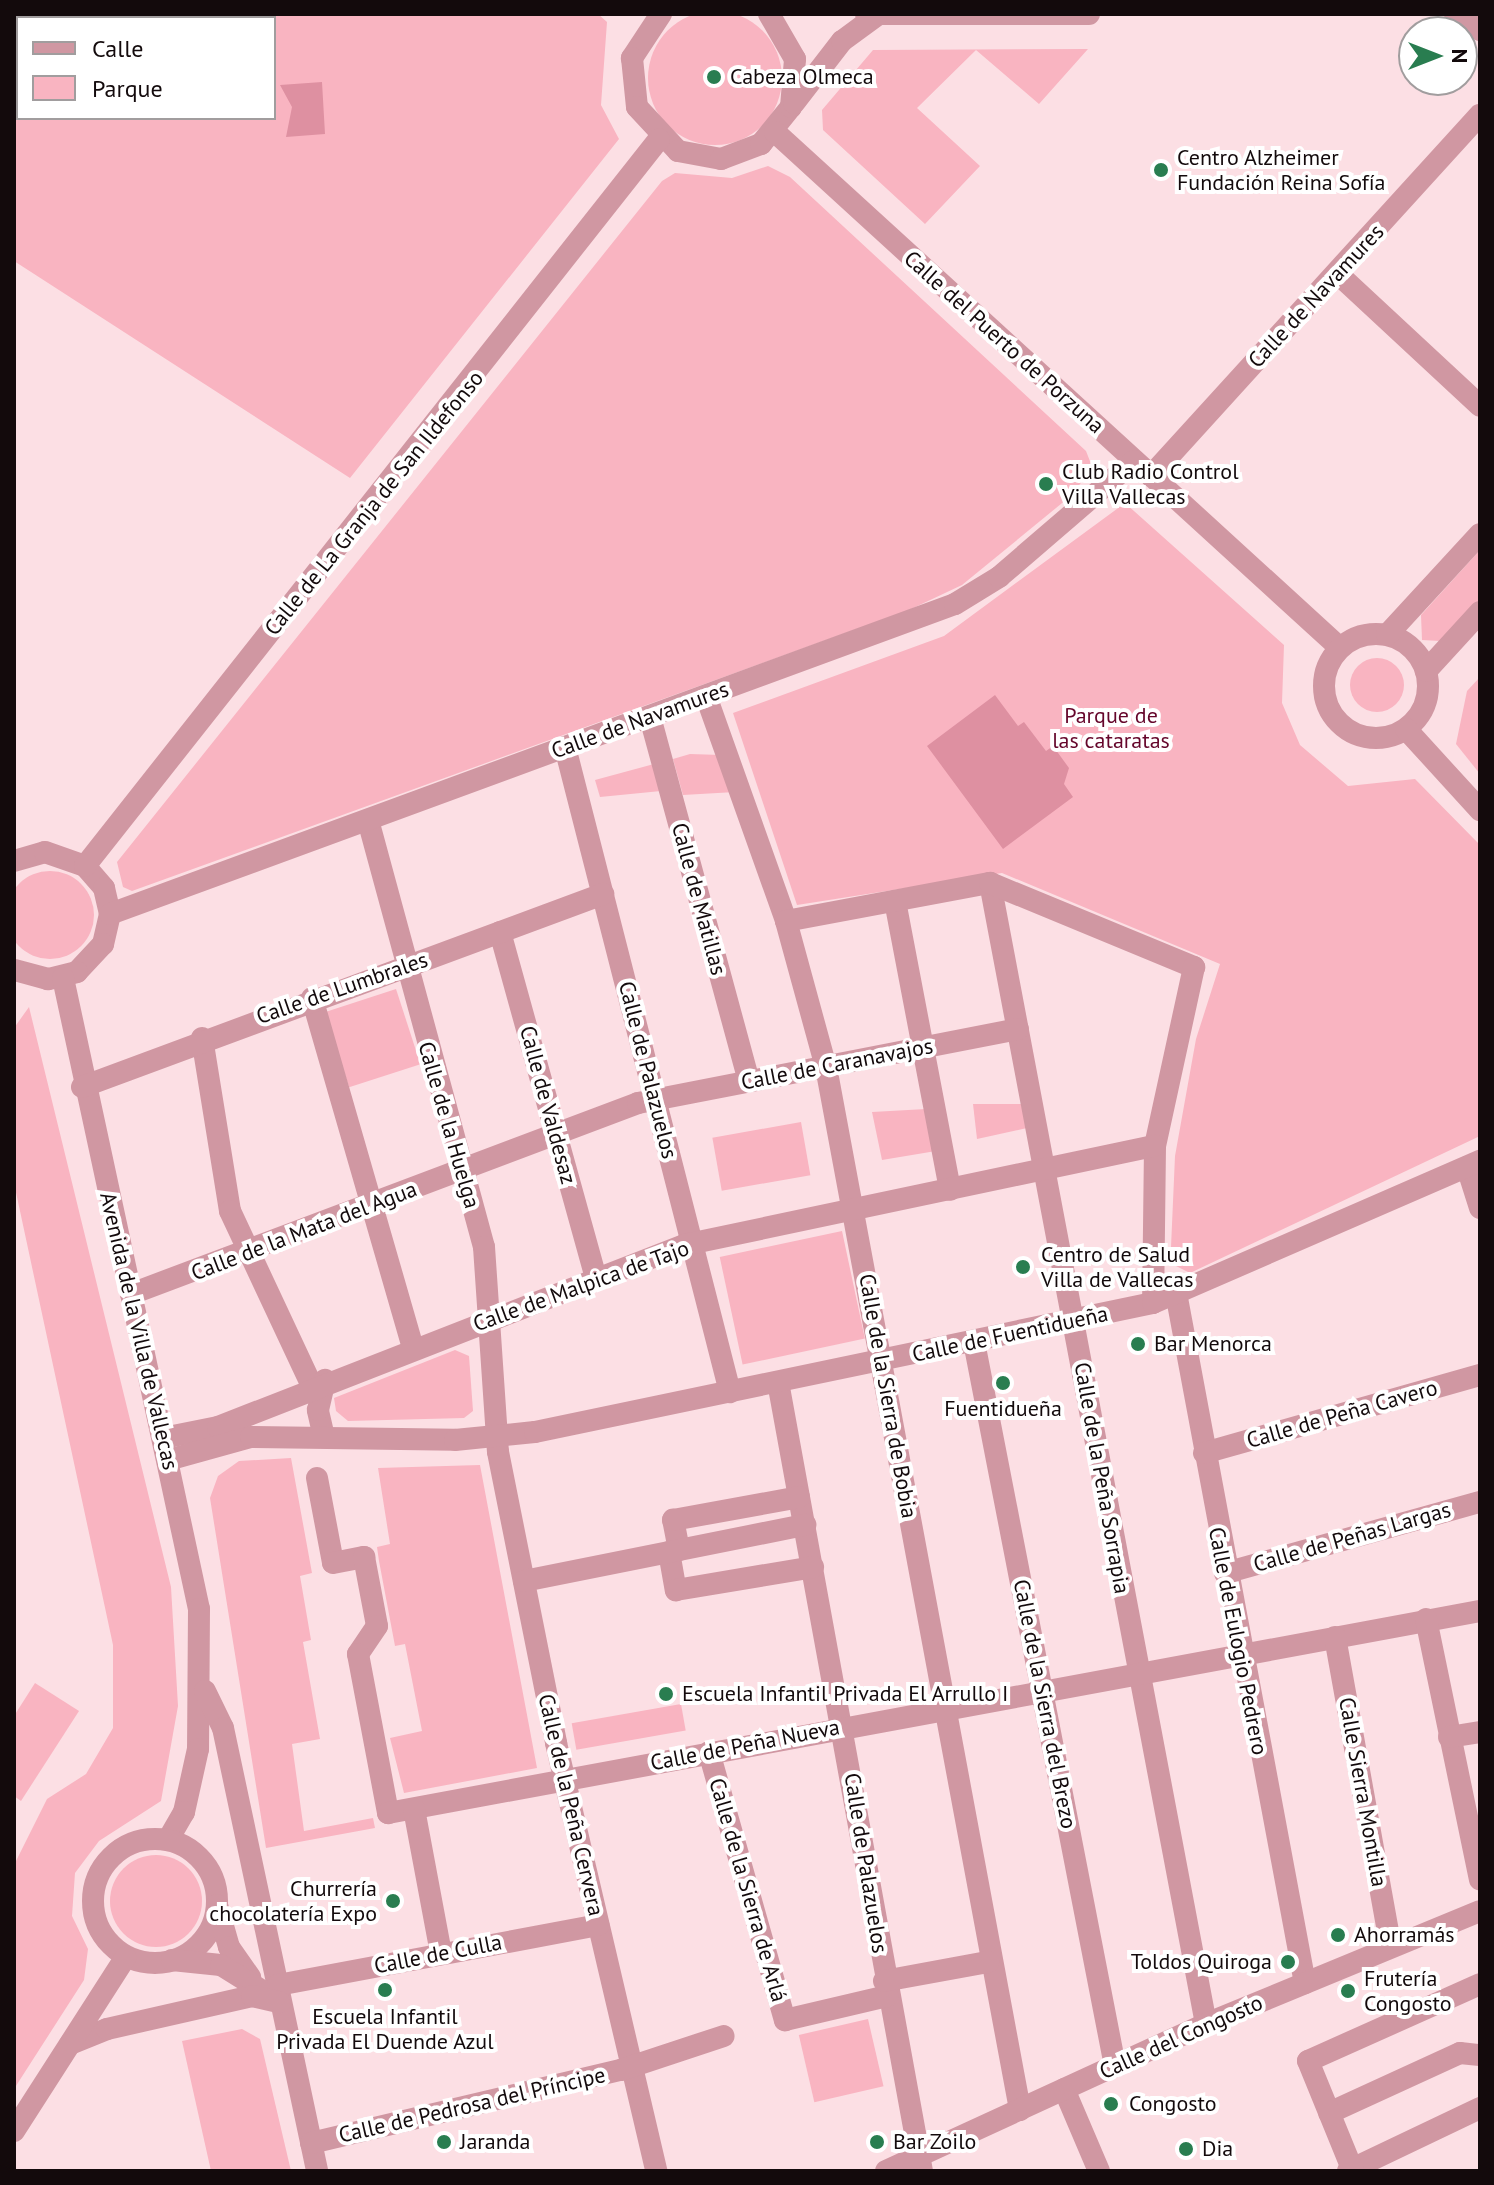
<!DOCTYPE html>
<meta charset="utf-8">
<style>
body{margin:0}
#map{position:relative;width:1494px;height:2185px;overflow:hidden;background:#fcdfe4;font-family:"PT Sans",sans-serif}
div>[style]{position:absolute}
[style*='--x']{left:calc(var(--x)*1px);top:calc(var(--y)*1px);width:calc(var(--w)*1px);rotate:calc(var(--a)*1deg)}
.green>*{inset:0;background:#f9b4c1;transform-origin:0 0}
.round{border-radius:50%}
.water>*{inset:0;background:#de90a1}
.minor>*{height:22px;margin:-11px;padding:0 11px;transform-origin:11px;border-radius:11px;background:#d097a2}
.minor>.ring{margin:-11px;padding:0;box-sizing:content-box;background:none;border:22px solid #d097a2;border-radius:50%}
.dots>*{width:22px;height:22px;translate:-50% -50%;box-sizing:border-box;border:4px solid #fff;border-radius:50%}
span{translate:-50% -50%;white-space:nowrap;text-align:center;line-height:1.15;-webkit-text-stroke:8px #fff;paint-order:stroke}
.poi-label{font-size:22px;color:#130a0c}
.left{translate:0 -50%;text-align:left}
.right{translate:-100% -50%;text-align:right}
.street-label{font-size:22px;color:#130a0c}
.park-label{font-size:22px;color:#65062b}
.frame{position:absolute;inset:0;border:16px solid #130a0c;pointer-events:none}
.legend{position:absolute;left:16px;top:16px;width:260px;height:104px;box-sizing:border-box;background:#fff;border:2px solid #a19d9e;margin:0;padding:10px 14px;list-style:none;font-size:24px;color:#130a0c}
.legend li{display:flex;align-items:center;gap:16px;height:40px}
.legend b{width:40px;border:2px solid #a19d9e}
.north{position:absolute;left:1398px;top:16px;width:80px;height:80px;box-sizing:border-box;background:#fff;border:2px solid #a19d9e;border-radius:50%;rotate:90deg;font-size:22px;font-weight:700;line-height:32px;text-align:center;color:#130a0c}
.north::after{content:'';display:block;margin:auto;width:28px;height:36px;background:#297d50;clip-path:polygon(50% 0,100% 100%,50% 72%,0 100%)}
</style>
<div id="map">
<div class="green">
<i class="round" style="left:648px;top:11px;width:134px;height:134px"></i>
<i style="clip-path:polygon(evenodd,14px 14px,598px 14px,607px 22px,601px 105px,619px 139px,350px 478px,14px 261px,14px 14px,18px 18px,274px 18px,274px 118px,18px 118px,18px 18px)"></i>
<i style="clip-path:polygon(1088px 49px,1039px 104px,976px 50px,917px 108px,980px 166px,925px 224px,823px 130px,822px 110px,873px 50px)"></i>
<i style="clip-path:polygon(768px 166px,790px 177px,1086px 451px,1093px 469px,1067px 499px,962px 585px,909px 610px,132px 891px,123px 887px,117px 862px,662px 181px,675px 173px,732px 178px)"></i>
<i style="clip-path:polygon(1125px 503px,1284px 645px,1282px 703px,1300px 745px,1348px 786px,1415px 779px,1480px 845px,1480px 1136px,1190px 1273px,1174px 1265px,1171px 1247px,1175px 1156px,1196px 1039px,1220px 964px,1002px 873px,797px 905px,733px 713px,944px 636px)"></i>
<i style="clip-path:polygon(1480px 550px,1480px 599px,1440px 641px,1422px 640px,1421px 615px)"></i>
<i class="round" style="left:1350px;top:658px;width:54px;height:54px"></i>
<i style="clip-path:polygon(1480px 677px,1480px 774px,1456px 744px,1467px 691px)"></i>
<i style="clip-path:polygon(690px 754px,721px 755px,735px 792px,683px 795px,673px 759px)"></i>
<i style="clip-path:polygon(654px 764px,661px 791px,600px 797px,595px 780px)"></i>
<i class="round" style="left:6px;top:871px;width:88px;height:88px"></i>
<i style="left:396px;top:989px;width:79px;height:75px;rotate:72deg"></i>
<i style="clip-path:polygon(29px 1007px,171px 1587px,178px 1706px,161px 1801px,99px 1841px,75px 1873px,72px 1916px,88px 1949px,84px 1980px,14px 2089px,16px 1861px,47px 1799px,86px 1774px,113px 1728px,113px 1645px,14px 1183px,14px 1028px)"></i>
<i style="clip-path:polygon(973px 1104px,1021px 1104px,1027px 1128px,977px 1139px)"></i>
<i style="clip-path:polygon(926px 1109px,936px 1151px,882px 1160px,872px 1112px)"></i>
<i style="left:801px;top:1122px;width:54px;height:90px;rotate:80deg"></i>
<i style="left:842px;top:1231px;width:110px;height:125px;rotate:78deg"></i>
<i style="clip-path:polygon(455px 1350px,469px 1356px,473px 1411px,464px 1418px,348px 1421px,336px 1411px,334px 1398px)"></i>
<i style="clip-path:polygon(291px 1458px,312px 1573px,300px 1576px,311px 1640px,303px 1642px,320px 1739px,292px 1744px,304px 1831px,373px 1818px,375px 1828px,266px 1848px,210px 1498px,218px 1476px,239px 1461px)"></i>
<i style="clip-path:polygon(480px 1465px,537px 1768px,404px 1793px,390px 1738px,422px 1731px,405px 1644px,395px 1646px,379px 1561px,377px 1547px,390px 1544px,378px 1468px)"></i>
<i style="clip-path:polygon(35px 1683px,79px 1711px,21px 1801px,14px 1796px,14px 1716px)"></i>
<i style="left:681px;top:1704px;width:27px;height:111px;rotate:80deg"></i>
<i class="round" style="left:110px;top:1855px;width:92px;height:92px"></i>
<i style="left:868px;top:2019px;width:69px;height:71px;rotate:77deg"></i>
<i style="clip-path:polygon(242px 2029px,260px 2039px,291px 2171px,211px 2171px,182px 2041px)"></i>
</div>
<div class="water">
<i style="clip-path:polygon(322px 82px,325px 134px,286px 137px,292px 107px,280px 85px)"></i>
<i style="clip-path:polygon(995px 695px,1018px 726px,1024px 722px,1046px 751px,1053px 746px,1069px 768px,1064px 784px,1073px 797px,1003px 849px,927px 746px)"></i>
</div>
<div class="minor">
<i style="--x:661;--y:14;--w:53;--a:123.4"></i>
<i style="--x:632;--y:58;--w:49;--a:84.2"></i>
<i style="--x:637;--y:107;--w:60;--a:47"></i>
<i style="--x:678;--y:151;--w:44;--a:10.5"></i>
<i style="--x:721;--y:159;--w:43;--a:-20.6"></i>
<i style="--x:761;--y:144;--w:48;--a:-51"></i>
<i style="--x:791;--y:107;--w:48;--a:-85.2"></i>
<i style="--x:795;--y:59;--w:52;--a:-120"></i>
<i style="--x:866;--y:14;--w:223;--a:0"></i>
<i style="--x:1455;--y:14;--w:30;--a:33"></i>
<i style="--x:794;--y:103;--w:78;--a:-52.3"></i>
<i style="--x:842;--y:41;--w:42;--a:-36.3"></i>
<i style="--x:775;--y:132;--w:765;--a:42.4"></i>
<i style="--x:1338;--y:274;--w:194;--a:42.9"></i>
<i style="--x:1151;--y:476;--w:488;--a:-47.7"></i>
<i class="ring" style="left:1324px;top:634px;width:82px;height:82px"></i>
<i style="--x:1387;--y:635;--w:137;--a:-47.4"></i>
<i style="--x:1426;--y:671;--w:80;--a:-47.5"></i>
<i style="--x:706;--y:696;--w:239;--a:70.4"></i>
<i style="--x:786;--y:921;--w:151;--a:74.7"></i>
<i style="--x:826;--y:1067;--w:1061;--a:79.46"></i>
<i style="--x:650;--y:717;--w:377;--a:74.8"></i>
<i style="--x:1406;--y:729;--w:110;--a:47.6"></i>
<i style="--x:565;--y:747;--w:666;--a:75.65"></i>
<i style="--x:368;--y:820;--w:442;--a:74.8"></i>
<i style="--x:484;--y:1247;--w:205;--a:86.1"></i>
<i style="--x:498;--y:1452;--w:297;--a:78.7"></i>
<i style="--x:556;--y:1743;--w:440;--a:76.8"></i>
<i style="--x:14;--y:861;--w:32;--a:-16"></i>
<i style="--x:45;--y:852;--w:42;--a:19.3"></i>
<i style="--x:85;--y:866;--w:29;--a:49"></i>
<i style="--x:104;--y:888;--w:27;--a:77"></i>
<i style="--x:110;--y:914;--w:31;--a:103"></i>
<i style="--x:103;--y:944;--w:38;--a:133"></i>
<i style="--x:77;--y:972;--w:30;--a:166"></i>
<i style="--x:48;--y:979;--w:35;--a:-165"></i>
<i style="--x:85;--y:866;--w:926;--a:-51.71"></i>
<i style="--x:990;--y:883;--w:1161;--a:79.28"></i>
<i style="--x:895;--y:901;--w:294;--a:79.2"></i>
<i style="--x:110;--y:914;--w:900;--a:-20.15"></i>
<i style="--x:955;--y:604;--w:52;--a:-31.5"></i>
<i style="--x:999;--y:577;--w:178;--a:-40.7"></i>
<i style="--x:786;--y:921;--w:208;--a:-10.6"></i>
<i style="--x:990;--y:883;--w:221;--a:22.4"></i>
<i style="--x:1194;--y:967;--w:183;--a:102.3"></i>
<i style="--x:1155;--y:1146;--w:157;--a:90.7"></i>
<i style="--x:500;--y:932;--w:359;--a:74.5"></i>
<i style="--x:63;--y:978;--w:645;--a:77.84"></i>
<i style="--x:199;--y:1609;--w:140;--a:90.4"></i>
<i style="--x:198;--y:1749;--w:65;--a:102.5"></i>
<i style="--x:184;--y:1812;--w:30;--a:120"></i>
<i style="--x:312;--y:998;--w:363;--a:73.9"></i>
<i style="--x:202;--y:1038;--w:175;--a:80.8"></i>
<i style="--x:230;--y:1211;--w:195;--a:64.9"></i>
<i style="--x:82;--y:1087;--w:556;--a:-20.33"></i>
<i style="--x:1467;--y:1167;--w:43;--a:72.4"></i>
<i style="--x:131;--y:1294;--w:542;--a:-20.64"></i>
<i style="--x:638;--y:1103;--w:387;--a:-11"></i>
<i style="--x:1177;--y:1298;--w:697;--a:79.42"></i>
<i style="--x:974;--y:1342;--w:738;--a:78.98"></i>
<i style="--x:778;--y:1382;--w:802;--a:79.66"></i>
<i style="--x:324;--y:1437;--w:28;--a:-103"></i>
<i style="--x:318;--y:1410;--w:31;--a:-77"></i>
<i style="--x:163;--y:1438;--w:56;--a:-11.3"></i>
<i style="--x:218;--y:1427;--w:500;--a:-21.33"></i>
<i style="--x:684;--y:1245;--w:481;--a:-11.9"></i>
<i style="--x:1204;--y:1453;--w:287;--a:-15.8"></i>
<i style="--x:168;--y:1460;--w:86;--a:-15.5"></i>
<i style="--x:251;--y:1437;--w:204;--a:0.8"></i>
<i style="--x:455;--y:1440;--w:80;--a:-5.7"></i>
<i style="--x:535;--y:1432;--w:631;--a:-11.79"></i>
<i style="--x:1153;--y:1303;--w:357;--a:-23.5"></i>
<i style="--x:317;--y:1478;--w:86;--a:79.3"></i>
<i style="--x:333;--y:1563;--w:32;--a:-11"></i>
<i style="--x:364;--y:1557;--w:70;--a:79.3"></i>
<i style="--x:377;--y:1626;--w:34;--a:124"></i>
<i style="--x:358;--y:1654;--w:162;--a:79.3"></i>
<i style="--x:388;--y:1813;--w:1111;--a:-10.48"></i>
<i style="--x:679;--y:1550;--w:31;--a:-101"></i>
<i style="--x:673;--y:1520;--w:128;--a:-10.3"></i>
<i style="--x:669;--y:1552;--w:39;--a:80"></i>
<i style="--x:676;--y:1590;--w:139;--a:-9.5"></i>
<i style="--x:1225;--y:1573;--w:265;--a:-15.6"></i>
<i style="--x:524;--y:1581;--w:287;--a:-11.3"></i>
<i style="--x:1426;--y:1619;--w:266;--a:78.3"></i>
<i style="--x:1335;--y:1637;--w:315;--a:79.8"></i>
<i style="--x:205;--y:1691;--w:41;--a:64.1"></i>
<i style="--x:223;--y:1728;--w:453;--a:78"></i>
<i style="--x:1449;--y:1737;--w:31;--a:-9"></i>
<i style="--x:709;--y:1752;--w:279;--a:74.2"></i>
<i style="--x:785;--y:2020;--w:105;--a:-13.2"></i>
<i style="--x:414;--y:1809;--w:147;--a:79.4"></i>
<i class="ring" style="left:93px;top:1839px;width:102px;height:102px"></i>
<i style="--x:217;--y:1905;--w:44;--a:74.1"></i>
<i style="--x:229;--y:1947;--w:37;--a:55"></i>
<i style="--x:172;--y:1960;--w:49;--a:5.8"></i>
<i style="--x:221;--y:1965;--w:66;--a:32"></i>
<i style="--x:884;--y:1981;--w:106;--a:-10.4"></i>
<i style="--x:278;--y:1985;--w:326;--a:-10.6"></i>
<i style="--x:70;--y:2044;--w:40;--a:-22"></i>
<i style="--x:107;--y:2029;--w:149;--a:-12.8"></i>
<i style="--x:252;--y:1996;--w:28;--a:13"></i>
<i style="--x:1064;--y:2089;--w:89;--a:66.9"></i>
<i style="--x:1329;--y:2113;--w:144;--a:-24.6"></i>
<i style="--x:1460;--y:2053;--w:20;--a:6"></i>
<i style="--x:14;--y:2131;--w:206;--a:-57.3"></i>
<i style="--x:311;--y:2143;--w:318;--a:-13.3"></i>
<i style="--x:621;--y:2070;--w:108;--a:-18.3"></i>
<i style="--x:886;--y:2171;--w:352;--a:-24.7"></i>
<i style="--x:1206;--y:2024;--w:296;--a:-22.4"></i>
<i style="--x:1348;--y:2171;--w:146;--a:-25.5"></i>
<i style="--x:1353;--y:2171;--w:119;--a:-112.2"></i>
<i style="--x:1308;--y:2061;--w:188;--a:-24.1"></i>
</div>
<div class="dots">
<i style="left:714px;top:77px;background:#297d50"></i>
<i style="left:1161px;top:170px;background:#297d50"></i>
<i style="left:1046px;top:484px;background:#297d50"></i>
<i style="left:1023px;top:1267px;background:#297d50"></i>
<i style="left:1138px;top:1344px;background:#297d50"></i>
<i style="left:1003px;top:1383px;background:#297d50"></i>
<i style="left:666px;top:1694px;background:#297d50"></i>
<i style="left:393px;top:1901px;background:#297d50"></i>
<i style="left:1338px;top:1935px;background:#297d50"></i>
<i style="left:1288px;top:1962px;background:#297d50"></i>
<i style="left:385px;top:1990px;background:#297d50"></i>
<i style="left:1348px;top:1991px;background:#297d50"></i>
<i style="left:1111px;top:2104px;background:#297d50"></i>
<i style="left:444px;top:2142px;background:#297d50"></i>
<i style="left:877px;top:2142px;background:#297d50"></i>
<i style="left:1186px;top:2149px;background:#297d50"></i>
</div>
<div class="poi-label">
<span class="left" style="left:730px;top:77px">Cabeza Olmeca</span>
<span class="left" style="left:1177px;top:170px">Centro Alzheimer<br>Fundación Reina Sofía</span>
<span class="left" style="left:1062px;top:484px">Club Radio Control<br>Villa Vallecas</span>
<span class="left" style="left:1041px;top:1267px">Centro de Salud<br>Villa de Vallecas</span>
<span class="left" style="left:1154px;top:1344px">Bar Menorca</span>
<span style="left:1003px;top:1409px">Fuentidueña</span>
<span class="left" style="left:682px;top:1694px">Escuela Infantil Privada El Arrullo I</span>
<span class="right" style="left:377px;top:1901px">Churrería<br>chocolatería Expo</span>
<span class="left" style="left:1354px;top:1935px">Ahorramás</span>
<span class="right" style="left:1272px;top:1962px">Toldos Quiroga</span>
<span class="left" style="left:1364px;top:1991px">Frutería<br>Congosto</span>
<span style="left:385px;top:2029px">Escuela Infantil<br>Privada El Duende Azul</span>
<span class="left" style="left:1129px;top:2104px">Congosto</span>
<span class="left" style="left:460px;top:2142px">Jaranda</span>
<span class="left" style="left:893px;top:2142px">Bar Zoilo</span>
<span class="left" style="left:1202px;top:2149px">Dia</span>
</div>
<div class="street-label">
<span style="left:1316px;top:296px;rotate:-47deg">Calle de Navamures</span>
<span style="left:1004px;top:342px;rotate:42deg">Calle del Puerto de Porzuna</span>
<span style="left:374px;top:503px;rotate:-51deg">Calle de La Granja de San Ildefonso</span>
<span style="left:640px;top:720px;rotate:-20deg">Calle de Navamures</span>
<span style="left:699px;top:899px;rotate:75deg">Calle de Matillas</span>
<span style="left:342px;top:988px;rotate:-19deg">Calle de Lumbrales</span>
<span style="left:837px;top:1064px;rotate:-11deg">Calle de Caranavajos</span>
<span style="left:648px;top:1070px;rotate:76deg">Calle de Palazuelos</span>
<span style="left:548px;top:1105px;rotate:75deg">Calle de Valdesaz</span>
<span style="left:449px;top:1125px;rotate:74deg">Calle de la Huelga</span>
<span style="left:304px;top:1231px;rotate:-21deg">Calle de la Mata del Agua</span>
<span style="left:581px;top:1286px;rotate:-20deg">Calle de Malpica de Tajo</span>
<span style="left:139px;top:1331px;rotate:77deg">Avenida de la Villa de Vallecas</span>
<span style="left:1010px;top:1334px;rotate:-12deg">Calle de Fuentidueña</span>
<span style="left:888px;top:1396px;rotate:80deg">Calle de la Sierra de Bobia</span>
<span style="left:1342px;top:1414px;rotate:-16deg">Calle de Peña Cavero</span>
<span style="left:1102px;top:1478px;rotate:80deg">Calle de la Peña Sorrapia</span>
<span style="left:1352px;top:1537px;rotate:-16deg">Calle de Peñas Largas</span>
<span style="left:1238px;top:1641px;rotate:79deg">Calle de Eulogio Pedrero</span>
<span style="left:1045px;top:1704px;rotate:79deg">Calle de la Sierra del Brezo</span>
<span style="left:745px;top:1745px;rotate:-11deg">Calle de Peña Nueva</span>
<span style="left:1363px;top:1792px;rotate:80deg">Calle Sierra Montilla</span>
<span style="left:571px;top:1805px;rotate:77deg">Calle de la Peña Cervera</span>
<span style="left:866px;top:1863px;rotate:81deg">Calle de Palazuelos</span>
<span style="left:748px;top:1890px;rotate:74deg">Calle de la Sierra de Arlá</span>
<span style="left:438px;top:1954px;rotate:-11deg">Calle de Culla</span>
<span style="left:1181px;top:2037px;rotate:-24deg">Calle del Congosto</span>
<span style="left:472px;top:2105px;rotate:-13deg">Calle de Pedrosa del Príncipe</span>
</div>
<div class="park-label">
<span style="left:1111px;top:728px">Parque de<br>las cataratas</span>
</div>
<div class="frame"></div>
<ul class="legend">
<li><b style="height:10px;background:#d097a2"></b>Calle</li>
<li><b style="height:22px;background:#f9b4c1"></b>Parque</li>
</ul>
<div class="north">N</div>
</div>
